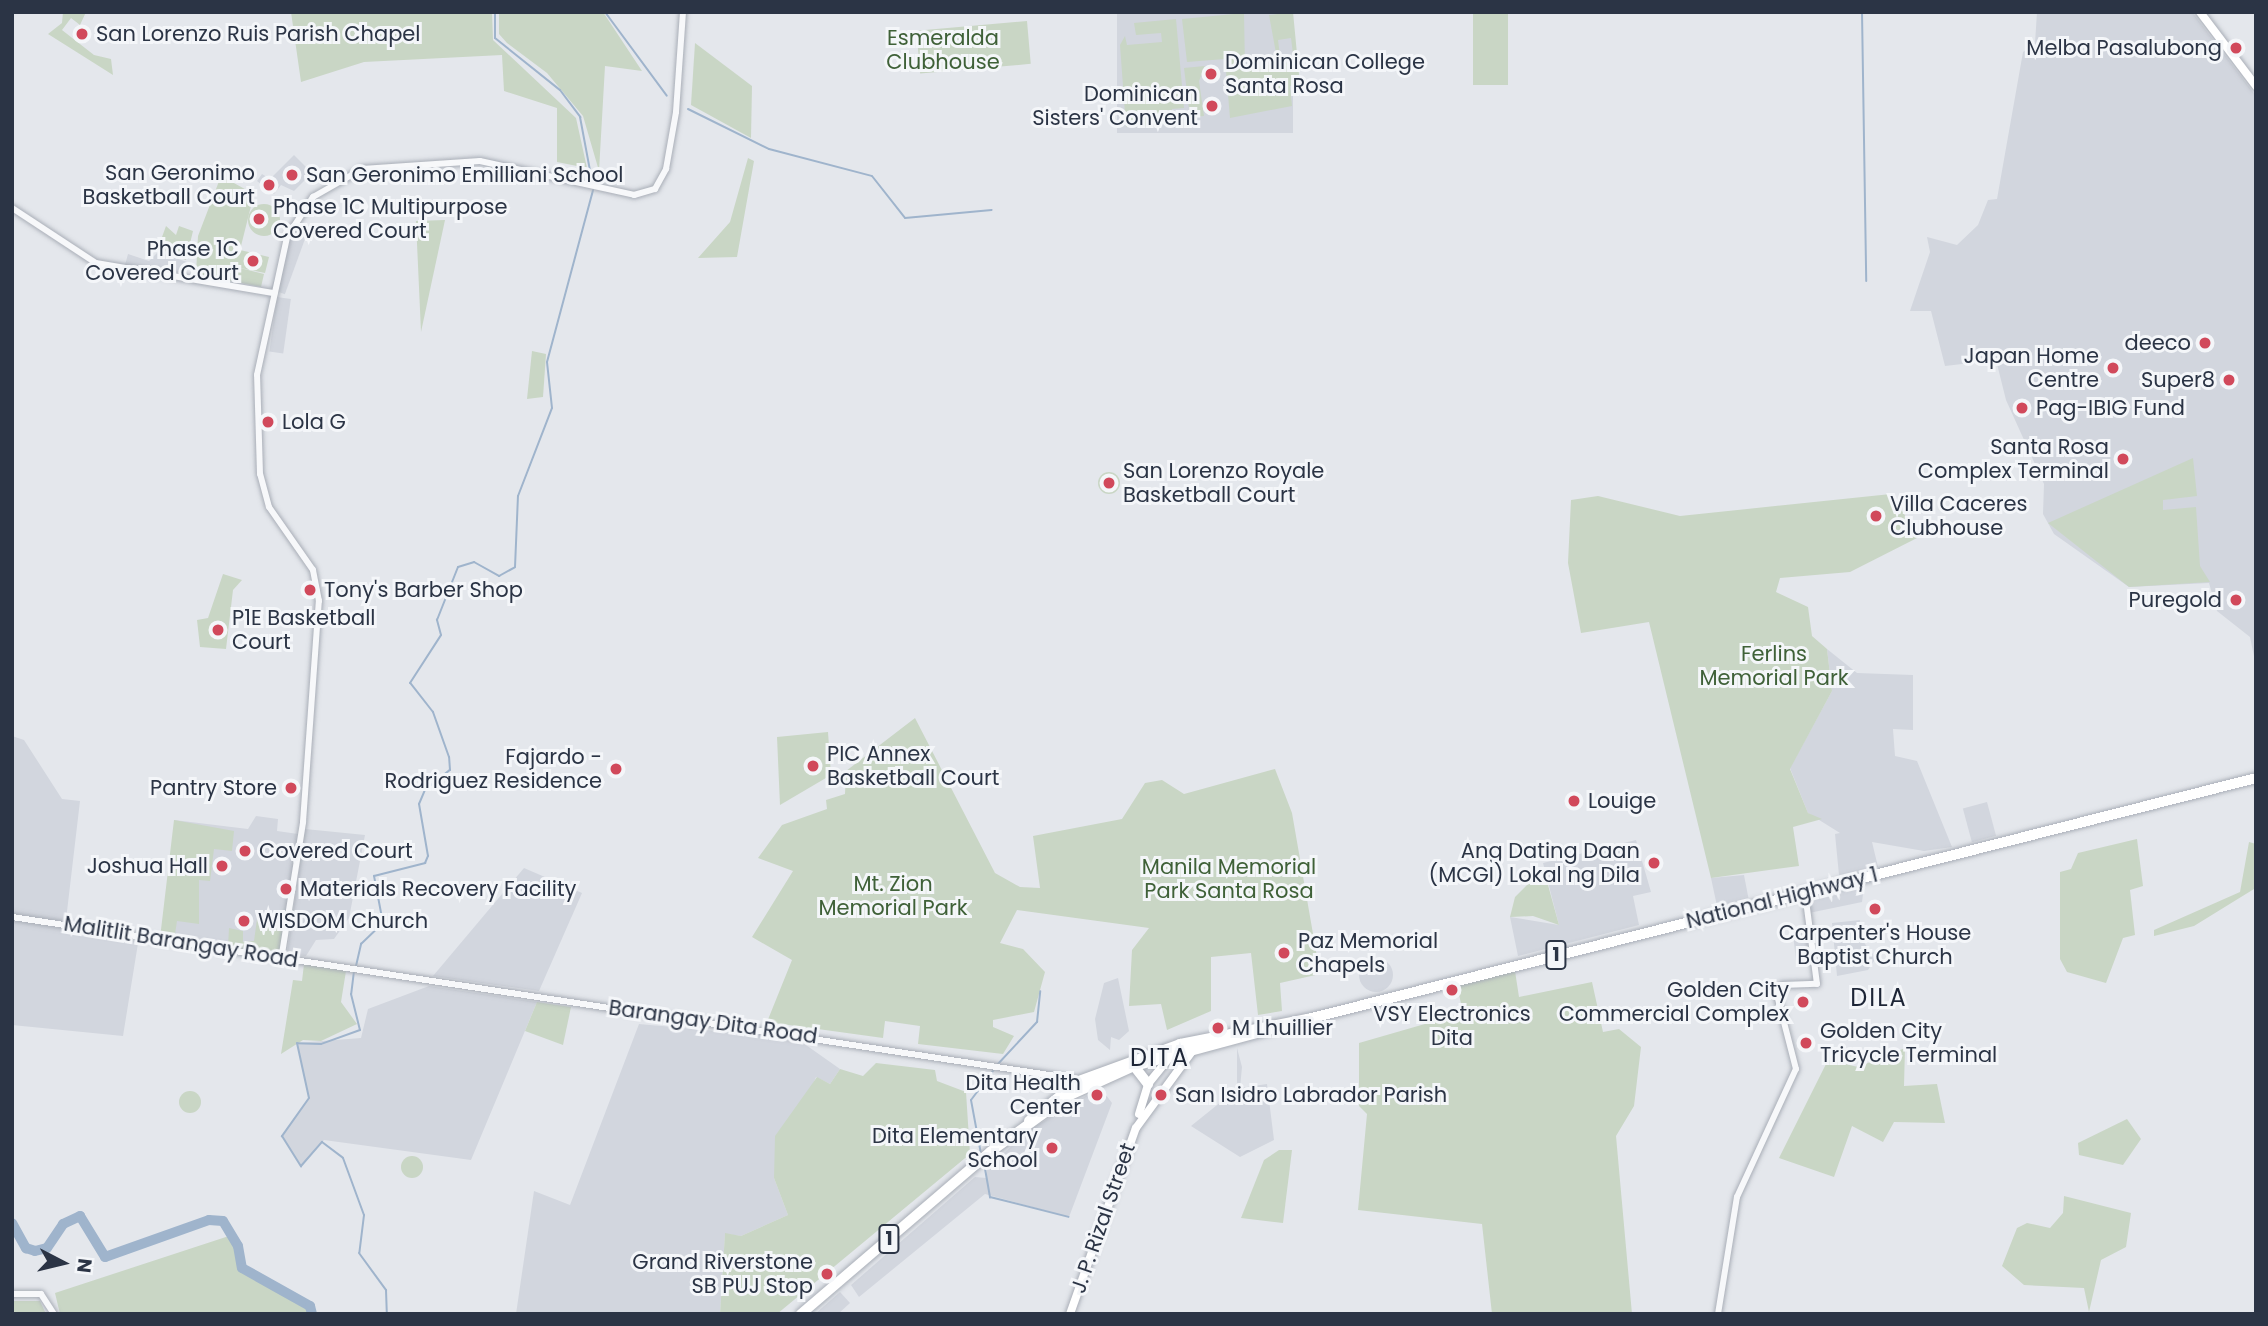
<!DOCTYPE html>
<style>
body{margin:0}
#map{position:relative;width:2268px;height:1326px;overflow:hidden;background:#e4e7ec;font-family:Poppins,sans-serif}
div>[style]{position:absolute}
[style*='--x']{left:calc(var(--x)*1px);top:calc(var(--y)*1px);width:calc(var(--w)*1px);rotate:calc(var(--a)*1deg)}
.built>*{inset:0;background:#d2d6de;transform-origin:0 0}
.round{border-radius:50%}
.green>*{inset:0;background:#c9d6c5;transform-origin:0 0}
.stream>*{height:2px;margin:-1px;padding:0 1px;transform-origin:1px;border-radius:1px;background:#9fb4cc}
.river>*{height:10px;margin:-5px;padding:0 5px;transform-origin:5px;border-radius:5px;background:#9fb4cc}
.roads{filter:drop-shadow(0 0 2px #a9aeb7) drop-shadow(0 0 2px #a9aeb7)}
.minor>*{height:6px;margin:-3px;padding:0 3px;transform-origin:3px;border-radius:3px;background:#f7f8fa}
.major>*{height:8px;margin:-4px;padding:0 4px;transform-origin:4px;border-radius:4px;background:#fff}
.highway>*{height:10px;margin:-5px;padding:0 5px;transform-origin:5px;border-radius:5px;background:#fff}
.dots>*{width:19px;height:19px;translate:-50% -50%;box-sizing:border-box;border:4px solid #f4f6f9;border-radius:50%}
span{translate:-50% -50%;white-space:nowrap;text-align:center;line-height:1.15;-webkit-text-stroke:6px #f4f6f9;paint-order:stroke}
.shield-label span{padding:2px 5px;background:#f4f6f9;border:2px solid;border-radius:5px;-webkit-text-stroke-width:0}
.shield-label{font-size:19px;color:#2b3445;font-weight:700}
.poi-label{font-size:21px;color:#2b3445}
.left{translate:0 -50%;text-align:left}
.right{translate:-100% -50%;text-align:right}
.park-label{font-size:21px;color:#3f6138}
.street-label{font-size:21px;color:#2b3445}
.quarter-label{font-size:24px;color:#1d2536;letter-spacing:2px}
.frame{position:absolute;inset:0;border:14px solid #2b3445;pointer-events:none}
.north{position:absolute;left:28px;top:1228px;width:70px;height:70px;-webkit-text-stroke:5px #f4f6f9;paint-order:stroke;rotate:97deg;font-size:19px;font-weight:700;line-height:28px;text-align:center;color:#2b3445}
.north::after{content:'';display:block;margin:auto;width:24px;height:32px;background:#2b3445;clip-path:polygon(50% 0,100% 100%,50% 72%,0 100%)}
</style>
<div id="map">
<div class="built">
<i style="left:1117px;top:12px;width:176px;height:121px"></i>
<i style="clip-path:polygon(2037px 12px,2192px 12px,2256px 96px,2256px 666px,2250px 637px,2217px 611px,2209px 583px,2129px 587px,2054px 534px,2043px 514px,2044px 484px,2006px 400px,1996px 360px,1945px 366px,1931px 311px,1910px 311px,1930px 252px,1927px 237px,1957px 245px,1978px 225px,1988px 200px,1997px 199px,2023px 52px,2035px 43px)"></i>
<i style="clip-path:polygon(294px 155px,312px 173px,294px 191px,281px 185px,274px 194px,257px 181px,262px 174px,270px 179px)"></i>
<i style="left:293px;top:228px;width:15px;height:65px;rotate:20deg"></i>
<i style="clip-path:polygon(158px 252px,187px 262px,184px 273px,125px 265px,128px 254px,149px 261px)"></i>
<i style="left:277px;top:297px;width:14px;height:55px;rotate:8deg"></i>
<i style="clip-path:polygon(1827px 649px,1857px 673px,1913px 675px,1913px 730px,1893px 729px,1895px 756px,1917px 761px,1952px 847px,1924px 851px,1872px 842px,1878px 867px,1839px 875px,1835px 834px,1840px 833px,1808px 813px,1790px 768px,1832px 691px)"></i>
<i style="clip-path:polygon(12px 736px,24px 740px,62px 799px,80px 801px,66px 920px,140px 931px,123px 1036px,12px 1025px)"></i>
<i style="left:1987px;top:802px;width:35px;height:25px;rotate:75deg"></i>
<i style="clip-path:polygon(256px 816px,278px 819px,277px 831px,298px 834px,279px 957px,223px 943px,174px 941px,174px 820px,248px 829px)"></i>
<i style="clip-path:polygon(305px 829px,365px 835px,349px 918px,334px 939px,316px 940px,306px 956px,287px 954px)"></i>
<i style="clip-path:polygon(1636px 840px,1651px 892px,1633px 896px,1639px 925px,1518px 956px,1510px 917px,1559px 925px,1543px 863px)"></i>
<i style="clip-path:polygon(524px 868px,582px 893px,539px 991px,433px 976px)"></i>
<i style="clip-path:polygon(1744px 875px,1749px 901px,1717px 906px,1711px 878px)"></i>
<i style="clip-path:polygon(1864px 886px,1862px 902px,1809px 913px,1807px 897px)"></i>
<i style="clip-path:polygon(1860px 920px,1858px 935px,1876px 958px,1868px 970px,1837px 976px,1832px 923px)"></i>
<i style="left:1806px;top:932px;width:29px;height:13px;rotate:84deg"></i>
<i class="round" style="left:1359px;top:958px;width:34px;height:34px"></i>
<i style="clip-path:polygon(1118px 978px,1129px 1031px,1119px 1040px,1111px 1037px,1110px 1050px,1098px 1040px,1095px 1019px,1104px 983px)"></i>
<i style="clip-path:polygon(429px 986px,537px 1002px,471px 1160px,324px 1140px,301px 1166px,282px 1136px,309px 1098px,297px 1043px,361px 1038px,368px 1009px)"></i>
<i style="clip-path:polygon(639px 1024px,796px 1038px,840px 1069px,830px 1084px,816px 1077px,774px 1178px,788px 1215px,741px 1236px,725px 1234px,720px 1314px,516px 1314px,534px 1191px,570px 1205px)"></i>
<i style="clip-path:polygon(1237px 1048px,1242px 1067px,1240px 1088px,1267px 1084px,1274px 1140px,1240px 1157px,1191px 1126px,1237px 1089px)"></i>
<i style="clip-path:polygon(1089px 1094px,1095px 1102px,1106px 1095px,1112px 1103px,1069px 1217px,985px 1194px,859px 1297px,851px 1285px,975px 1177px,986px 1178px,987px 1168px,1031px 1129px)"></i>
<i style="clip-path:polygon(840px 1292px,850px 1303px,838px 1314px,815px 1314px)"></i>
</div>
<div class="green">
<i style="clip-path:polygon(63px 12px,86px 12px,80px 25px,71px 18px,62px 30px,94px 55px,111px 59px,113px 75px,48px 34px,62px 23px)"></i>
<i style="clip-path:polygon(291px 12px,492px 12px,493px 40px,576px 118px,587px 168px,557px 162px,557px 108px,504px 91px,502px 55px,364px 62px,301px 82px)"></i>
<i style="clip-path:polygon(499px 12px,603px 12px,642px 71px,605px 66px,599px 171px,583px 116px,547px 73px,507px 43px,499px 34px)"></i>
<i style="clip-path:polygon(evenodd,1293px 12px,1300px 85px,1290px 86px,1292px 106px,1230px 118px,1225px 59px,1187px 62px,1182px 19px,1244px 13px,1245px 68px,1278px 64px,1269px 15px,1293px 12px,1291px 38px,1294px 62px,1281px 64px,1278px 40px,1291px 38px)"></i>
<i style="left:1473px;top:12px;width:35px;height:73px"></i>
<i style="clip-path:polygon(1176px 19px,1184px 108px,1172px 109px,1173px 123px,1126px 127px,1120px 45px,1125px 36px,1127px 45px,1162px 42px,1161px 33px,1136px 35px,1134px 23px)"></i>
<i style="left:1027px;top:21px;width:43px;height:111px;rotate:85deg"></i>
<i style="clip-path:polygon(695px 43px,752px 86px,751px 138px,691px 105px)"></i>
<i style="clip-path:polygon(1205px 66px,1199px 81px,1204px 116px,1190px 117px,1184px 68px)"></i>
<i style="clip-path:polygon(748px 158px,754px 161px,737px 257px,698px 258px,730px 222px)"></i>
<i style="clip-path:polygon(221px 176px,254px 194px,240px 250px,269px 257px,265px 273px,236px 267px,264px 274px,261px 287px,196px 274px,198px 236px)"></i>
<i class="round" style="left:248px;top:204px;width:32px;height:32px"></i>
<i style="clip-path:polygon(445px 220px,421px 332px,416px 221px)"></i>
<i style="clip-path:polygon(166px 226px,176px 235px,179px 226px,193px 231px,186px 260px,158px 248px)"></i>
<i style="clip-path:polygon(532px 351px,546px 354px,543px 397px,527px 399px)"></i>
<i style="clip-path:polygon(2193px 458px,2197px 496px,2163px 500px,2163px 510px,2196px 507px,2200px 566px,2210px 582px,2129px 587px,2048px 523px)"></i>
<i class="round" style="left:1098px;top:472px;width:22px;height:22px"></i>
<i style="clip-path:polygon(1891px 494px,1919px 537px,1850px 572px,1780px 578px,1776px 592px,1808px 607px,1812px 636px,1827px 649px,1832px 691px,1790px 769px,1808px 813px,1822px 819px,1793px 827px,1799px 866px,1711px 878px,1649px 622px,1581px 633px,1568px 563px,1571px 500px,1598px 496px,1680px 516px)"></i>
<i style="clip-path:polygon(223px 574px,242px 580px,233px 590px,226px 649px,200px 647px,197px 620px,208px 618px)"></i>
<i style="clip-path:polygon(915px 718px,995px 873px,1020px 887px,1040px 888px,1033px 836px,1122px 819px,1145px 783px,1162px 780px,1184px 794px,1275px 769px,1292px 813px,1320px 974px,1280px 983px,1282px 1011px,1258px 1015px,1251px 953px,1211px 957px,1211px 1011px,1167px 1030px,1161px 1004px,1129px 1006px,1132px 950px,1149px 928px,1017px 910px,1000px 943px,1023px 949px,1045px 972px,1034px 1012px,993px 1020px,993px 1027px,1014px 1036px,1003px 1054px,918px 1044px,920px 1026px,885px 1021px,883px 1038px,767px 1022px,792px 960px,752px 937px,793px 871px,758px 858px,782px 825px,827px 809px,826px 800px,845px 794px,846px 771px)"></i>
<i style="clip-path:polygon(828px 732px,831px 775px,780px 805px,777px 737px)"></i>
<i style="clip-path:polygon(174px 820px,234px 831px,232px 851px,214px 849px,210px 881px,199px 880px,199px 924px,177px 921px,174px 941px,160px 938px)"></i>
<i style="clip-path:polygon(2137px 839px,2143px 886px,2130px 890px,2135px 935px,2123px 938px,2106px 983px,2067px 972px,2060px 959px,2060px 872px,2071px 869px,2078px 853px)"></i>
<i style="clip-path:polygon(2249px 842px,2256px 844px,2254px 889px,2194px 926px,2154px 936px,2154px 930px,2240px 892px)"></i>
<i style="clip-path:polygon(1528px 884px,1548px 885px,1559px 925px,1533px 916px,1510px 917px,1515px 897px)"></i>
<i style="clip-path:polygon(258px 912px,285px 922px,279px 957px,228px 947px,229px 928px,243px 931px,243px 942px,254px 941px)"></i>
<i style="clip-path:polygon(304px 964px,346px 971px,341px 1002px,357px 1024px,321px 1041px,303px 1040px,281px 1054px,293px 980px,302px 981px)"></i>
<i style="clip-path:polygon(1515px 971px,1519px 997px,1592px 982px,1603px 1032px,1619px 1029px,1641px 1047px,1634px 1106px,1616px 1136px,1632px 1314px,1492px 1314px,1482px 1224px,1358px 1210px,1367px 1114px,1359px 1106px,1359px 1043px,1463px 1013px,1457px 985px)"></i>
<i style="clip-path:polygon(537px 1002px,571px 1007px,563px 1045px,525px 1031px)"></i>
<i style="clip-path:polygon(1905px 1048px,1904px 1086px,1937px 1084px,1945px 1123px,1894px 1122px,1883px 1142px,1852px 1126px,1834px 1177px,1779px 1158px,1828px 1060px,1858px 1067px)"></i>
<i style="clip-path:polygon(876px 1063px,935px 1070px,937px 1081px,966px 1092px,970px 1154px,777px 1314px,720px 1314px,725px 1233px,741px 1236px,788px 1215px,774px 1178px,775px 1136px,817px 1077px,830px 1084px,840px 1069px,863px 1076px)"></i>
<i class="round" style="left:179px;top:1091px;width:22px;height:22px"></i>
<i style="clip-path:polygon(2127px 1119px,2141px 1139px,2123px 1165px,2079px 1155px,2078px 1143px)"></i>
<i style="clip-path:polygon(1279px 1150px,1292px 1150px,1283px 1223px,1241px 1218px,1264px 1160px)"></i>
<i class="round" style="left:401px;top:1156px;width:22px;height:22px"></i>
<i style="clip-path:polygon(2064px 1196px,2131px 1213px,2126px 1247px,2101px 1260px,2089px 1312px,2084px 1288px,2024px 1285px,2002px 1266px,2017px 1228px,2027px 1223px,2050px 1228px,2063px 1213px)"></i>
<i style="clip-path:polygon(232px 1235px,242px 1268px,310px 1306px,312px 1314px,60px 1314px,55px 1293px)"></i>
<i style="clip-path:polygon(12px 1301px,40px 1301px,46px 1314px,12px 1314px)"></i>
</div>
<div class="stream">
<i style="--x:495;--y:12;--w:26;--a:90"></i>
<i style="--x:495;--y:38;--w:83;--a:38.7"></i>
<i style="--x:560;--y:90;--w:34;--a:53"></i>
<i style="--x:580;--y:117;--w:65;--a:79.4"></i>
<i style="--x:605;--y:12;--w:104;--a:53.6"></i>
<i style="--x:1862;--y:12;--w:269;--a:89.1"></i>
<i style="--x:688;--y:109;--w:90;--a:26.3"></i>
<i style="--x:769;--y:149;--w:106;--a:14.7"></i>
<i style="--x:872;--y:176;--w:53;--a:51.8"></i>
<i style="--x:905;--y:218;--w:87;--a:-5.3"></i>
<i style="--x:356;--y:966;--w:23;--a:-77"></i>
<i style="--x:361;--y:944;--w:30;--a:-44"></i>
<i style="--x:383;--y:923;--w:48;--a:-100.8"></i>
<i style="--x:374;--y:876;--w:53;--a:-14.3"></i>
<i style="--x:425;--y:863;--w:8;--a:-67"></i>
<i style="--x:428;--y:856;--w:53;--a:-99.8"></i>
<i style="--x:419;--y:804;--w:15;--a:-67"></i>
<i style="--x:425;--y:790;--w:32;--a:-39"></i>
<i style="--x:450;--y:770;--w:13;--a:-94"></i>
<i style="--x:449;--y:757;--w:48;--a:-109.6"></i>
<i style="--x:433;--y:712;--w:37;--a:-128"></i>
<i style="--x:410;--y:683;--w:57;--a:-57.1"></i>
<i style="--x:441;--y:635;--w:16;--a:-105"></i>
<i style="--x:437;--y:620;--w:57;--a:-68.4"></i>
<i style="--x:458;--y:567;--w:17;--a:-17"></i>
<i style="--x:474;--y:562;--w:29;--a:29"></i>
<i style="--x:499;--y:576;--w:18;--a:-29"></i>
<i style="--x:515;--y:567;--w:71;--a:-87.6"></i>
<i style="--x:518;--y:496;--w:94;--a:-68.9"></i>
<i style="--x:552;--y:408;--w:46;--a:-96.2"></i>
<i style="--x:547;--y:362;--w:178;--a:-75"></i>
<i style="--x:354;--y:971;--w:23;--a:97"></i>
<i style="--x:351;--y:994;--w:37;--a:76"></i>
<i style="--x:360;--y:1030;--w:41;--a:160.3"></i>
<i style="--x:321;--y:1044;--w:24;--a:-178"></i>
<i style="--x:297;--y:1043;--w:56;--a:77.7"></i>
<i style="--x:309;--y:1098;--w:47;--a:125.4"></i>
<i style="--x:282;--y:1136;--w:36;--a:58"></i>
<i style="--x:301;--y:1166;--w:32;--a:-49"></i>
<i style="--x:322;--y:1142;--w:26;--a:37"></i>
<i style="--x:343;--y:1158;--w:61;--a:69.8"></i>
<i style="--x:364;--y:1215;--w:38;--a:97"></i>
<i style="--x:359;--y:1253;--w:46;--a:53.9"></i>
<i style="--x:386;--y:1290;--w:24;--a:88"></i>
<i style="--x:997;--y:1065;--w:59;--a:-47.1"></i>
<i style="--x:1037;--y:1022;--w:31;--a:-84"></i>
<i style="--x:981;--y:1154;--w:55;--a:-100.5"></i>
<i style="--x:971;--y:1100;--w:39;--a:-53"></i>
<i style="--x:984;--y:1163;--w:35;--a:80"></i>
<i style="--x:990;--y:1197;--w:81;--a:14.2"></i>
</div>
<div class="river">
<i style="--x:12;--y:1223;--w:29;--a:61"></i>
<i style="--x:26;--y:1248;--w:9;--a:18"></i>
<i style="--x:35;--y:1251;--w:12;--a:-14"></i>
<i style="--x:47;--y:1248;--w:29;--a:-56"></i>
<i style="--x:63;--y:1224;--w:19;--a:-25"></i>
<i style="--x:80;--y:1216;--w:48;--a:58.6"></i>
<i style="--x:105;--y:1257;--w:110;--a:-19.6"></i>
<i style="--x:209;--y:1220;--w:14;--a:4"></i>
<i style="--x:223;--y:1221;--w:29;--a:59"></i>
<i style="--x:238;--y:1246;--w:22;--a:80"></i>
<i style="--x:242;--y:1268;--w:78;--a:29.2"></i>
<i style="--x:310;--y:1306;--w:8;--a:76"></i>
</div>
<div class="roads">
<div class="minor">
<i style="--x:12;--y:208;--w:100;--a:33.2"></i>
<i style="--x:96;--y:263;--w:181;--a:9.6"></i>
<i style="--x:12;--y:917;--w:1082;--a:8.66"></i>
<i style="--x:281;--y:960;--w:140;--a:-80.9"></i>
<i style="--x:303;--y:822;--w:222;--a:-85.9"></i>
<i style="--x:319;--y:601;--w:32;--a:-101"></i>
<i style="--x:313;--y:570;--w:77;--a:-124.9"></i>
<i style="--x:269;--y:507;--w:34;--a:-105"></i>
<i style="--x:260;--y:474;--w:99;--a:-91.7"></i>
<i style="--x:257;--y:375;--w:141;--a:-77.7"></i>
<i style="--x:287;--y:237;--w:48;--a:-57"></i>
<i style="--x:313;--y:197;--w:56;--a:-29.7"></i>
<i style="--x:362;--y:169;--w:118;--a:-3.9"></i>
<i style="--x:480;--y:161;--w:158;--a:12.4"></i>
<i style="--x:634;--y:195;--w:22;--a:-16"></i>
<i style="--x:655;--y:189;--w:23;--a:-61"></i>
<i style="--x:666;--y:169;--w:58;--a:-80"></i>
<i style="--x:676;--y:112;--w:100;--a:-86"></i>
<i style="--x:12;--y:1294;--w:29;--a:0"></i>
<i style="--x:41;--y:1294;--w:24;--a:57"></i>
<i style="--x:1718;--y:1314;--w:119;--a:-80.8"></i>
<i style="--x:1737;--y:1197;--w:141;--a:-65.3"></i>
<i style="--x:1796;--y:1069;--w:81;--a:-104.4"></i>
<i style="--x:1776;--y:991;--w:8;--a:-45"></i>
<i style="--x:1782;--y:985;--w:35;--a:-2"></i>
<i style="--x:1817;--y:984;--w:92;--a:-97.5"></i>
</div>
<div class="major">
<i style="--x:2200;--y:12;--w:93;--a:52.9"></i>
<i style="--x:1139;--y:1114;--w:31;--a:-73"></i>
<i style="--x:1148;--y:1084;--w:36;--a:-51"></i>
<i style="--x:1070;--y:1314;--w:197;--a:-70.5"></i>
<i style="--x:1136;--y:1128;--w:102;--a:-53.8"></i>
</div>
<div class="highway">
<i style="--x:1134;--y:1066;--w:23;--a:52"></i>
<i style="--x:1029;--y:1121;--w:64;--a:-38.7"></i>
<i style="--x:1079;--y:1081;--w:108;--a:-20.1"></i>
<i style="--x:1180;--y:1044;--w:130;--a:-11.1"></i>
<i style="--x:1308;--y:1019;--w:978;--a:-14.26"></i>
<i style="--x:801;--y:1314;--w:249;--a:-40.6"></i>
<i style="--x:990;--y:1152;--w:96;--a:-35.7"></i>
<i style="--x:1068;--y:1096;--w:72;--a:-24.4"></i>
<i style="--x:1134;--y:1066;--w:180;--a:-15.1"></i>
</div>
</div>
<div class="dots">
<i style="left:82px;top:34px;background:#d1495b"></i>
<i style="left:2236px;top:48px;background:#d1495b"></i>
<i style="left:1211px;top:74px;background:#d1495b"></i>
<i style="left:1212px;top:106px;background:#d1495b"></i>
<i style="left:292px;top:175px;background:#d1495b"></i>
<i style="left:269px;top:185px;background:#d1495b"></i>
<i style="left:259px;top:219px;background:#d1495b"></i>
<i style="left:253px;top:261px;background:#d1495b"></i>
<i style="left:2205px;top:343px;background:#d1495b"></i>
<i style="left:2113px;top:368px;background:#d1495b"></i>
<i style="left:2229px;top:380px;background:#d1495b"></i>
<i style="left:2022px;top:408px;background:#d1495b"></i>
<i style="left:268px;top:422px;background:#d1495b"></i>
<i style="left:2123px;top:459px;background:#d1495b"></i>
<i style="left:1109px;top:483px;background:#d1495b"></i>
<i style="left:1876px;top:516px;background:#d1495b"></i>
<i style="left:310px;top:590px;background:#d1495b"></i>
<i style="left:2236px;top:600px;background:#d1495b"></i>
<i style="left:218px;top:630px;background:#d1495b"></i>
<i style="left:813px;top:766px;background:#d1495b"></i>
<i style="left:616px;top:769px;background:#d1495b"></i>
<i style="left:291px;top:788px;background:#d1495b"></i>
<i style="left:1574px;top:801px;background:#d1495b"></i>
<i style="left:245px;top:851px;background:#d1495b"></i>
<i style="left:1654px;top:863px;background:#d1495b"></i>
<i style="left:222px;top:866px;background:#d1495b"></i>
<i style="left:286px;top:889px;background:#d1495b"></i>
<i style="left:1875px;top:909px;background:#d1495b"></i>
<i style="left:244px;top:921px;background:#d1495b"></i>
<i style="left:1284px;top:953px;background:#d1495b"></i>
<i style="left:1452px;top:990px;background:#d1495b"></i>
<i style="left:1803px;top:1002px;background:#d1495b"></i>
<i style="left:1218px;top:1028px;background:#d1495b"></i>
<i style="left:1806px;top:1043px;background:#d1495b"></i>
<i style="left:1097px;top:1095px;background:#d1495b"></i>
<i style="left:1161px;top:1095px;background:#d1495b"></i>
<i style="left:1052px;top:1148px;background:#d1495b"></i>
<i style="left:827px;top:1274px;background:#d1495b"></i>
</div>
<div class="shield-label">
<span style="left:1556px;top:955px">1</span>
<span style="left:889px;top:1239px">1</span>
</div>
<div class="poi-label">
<span class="left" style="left:96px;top:34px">San Lorenzo Ruis Parish Chapel</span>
<span class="right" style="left:2222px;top:48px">Melba Pasalubong</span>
<span class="left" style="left:1225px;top:74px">Dominican College<br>Santa Rosa</span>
<span class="right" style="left:1198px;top:106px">Dominican<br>Sisters' Convent</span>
<span class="right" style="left:255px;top:185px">San Geronimo<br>Basketball Court</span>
<span class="left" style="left:306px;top:175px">San Geronimo Emilliani School</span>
<span class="left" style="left:273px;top:219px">Phase 1C Multipurpose<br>Covered Court</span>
<span class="right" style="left:239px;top:261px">Phase 1C<br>Covered Court</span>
<span class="right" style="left:2191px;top:343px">deeco</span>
<span class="right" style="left:2099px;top:368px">Japan Home<br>Centre</span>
<span class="right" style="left:2215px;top:380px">Super8</span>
<span class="left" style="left:2036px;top:408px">Pag-IBIG Fund</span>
<span class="left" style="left:282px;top:422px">Lola G</span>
<span class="right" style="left:2109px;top:459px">Santa Rosa<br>Complex Terminal</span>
<span class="left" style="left:1123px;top:483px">San Lorenzo Royale<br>Basketball Court</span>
<span class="left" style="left:1890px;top:516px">Villa Caceres<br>Clubhouse</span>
<span class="left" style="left:324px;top:590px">Tony's Barber Shop</span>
<span class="right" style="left:2222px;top:600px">Puregold</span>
<span class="left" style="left:232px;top:630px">P1E Basketball<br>Court</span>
<span class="left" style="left:827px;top:766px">PIC Annex<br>Basketball Court</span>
<span class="right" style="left:602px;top:769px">Fajardo -<br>Rodriguez Residence</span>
<span class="right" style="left:277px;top:788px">Pantry Store</span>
<span class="left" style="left:1588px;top:801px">Louige</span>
<span class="left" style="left:259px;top:851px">Covered Court</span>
<span class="right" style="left:1640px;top:863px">Ang Dating Daan<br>(MCGI) Lokal ng Dila</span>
<span class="right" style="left:208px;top:866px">Joshua Hall</span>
<span class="left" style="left:300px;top:889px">Materials Recovery Facility</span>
<span class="left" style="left:258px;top:921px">WISDOM Church</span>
<span style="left:1875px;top:945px">Carpenter's House<br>Baptist Church</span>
<span class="left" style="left:1298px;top:953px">Paz Memorial<br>Chapels</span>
<span class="right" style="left:1789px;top:1002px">Golden City<br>Commercial Complex</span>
<span style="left:1452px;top:1026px">VSY Electronics<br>Dita</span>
<span class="left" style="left:1232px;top:1028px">M Lhuillier</span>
<span class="left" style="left:1820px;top:1043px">Golden City<br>Tricycle Terminal</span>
<span class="right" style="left:1081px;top:1095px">Dita Health<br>Center</span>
<span class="left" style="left:1175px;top:1095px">San Isidro Labrador Parish</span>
<span class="right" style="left:1038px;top:1148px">Dita Elementary<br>School</span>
<span class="right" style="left:813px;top:1274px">Grand Riverstone<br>SB PUJ Stop</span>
</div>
<div class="park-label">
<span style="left:943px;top:50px">Esmeralda<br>Clubhouse</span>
<span style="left:1774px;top:666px">Ferlins<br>Memorial Park</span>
<span style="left:1229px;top:879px">Manila Memorial<br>Park Santa Rosa</span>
<span style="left:893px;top:896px">Mt. Zion<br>Memorial Park</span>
</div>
<div class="street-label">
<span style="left:1782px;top:898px;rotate:-14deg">National Highway 1</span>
<span style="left:181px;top:942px;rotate:9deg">Malitlit Barangay Road</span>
<span style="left:713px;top:1022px;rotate:8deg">Barangay Dita Road</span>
<span style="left:1103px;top:1218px;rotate:-71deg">J. P. Rizal Street</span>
</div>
<div class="quarter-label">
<span style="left:1879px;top:998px">DILA</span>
<span style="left:1160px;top:1058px">DITA</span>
</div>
<div class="frame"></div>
<div class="north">N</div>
</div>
